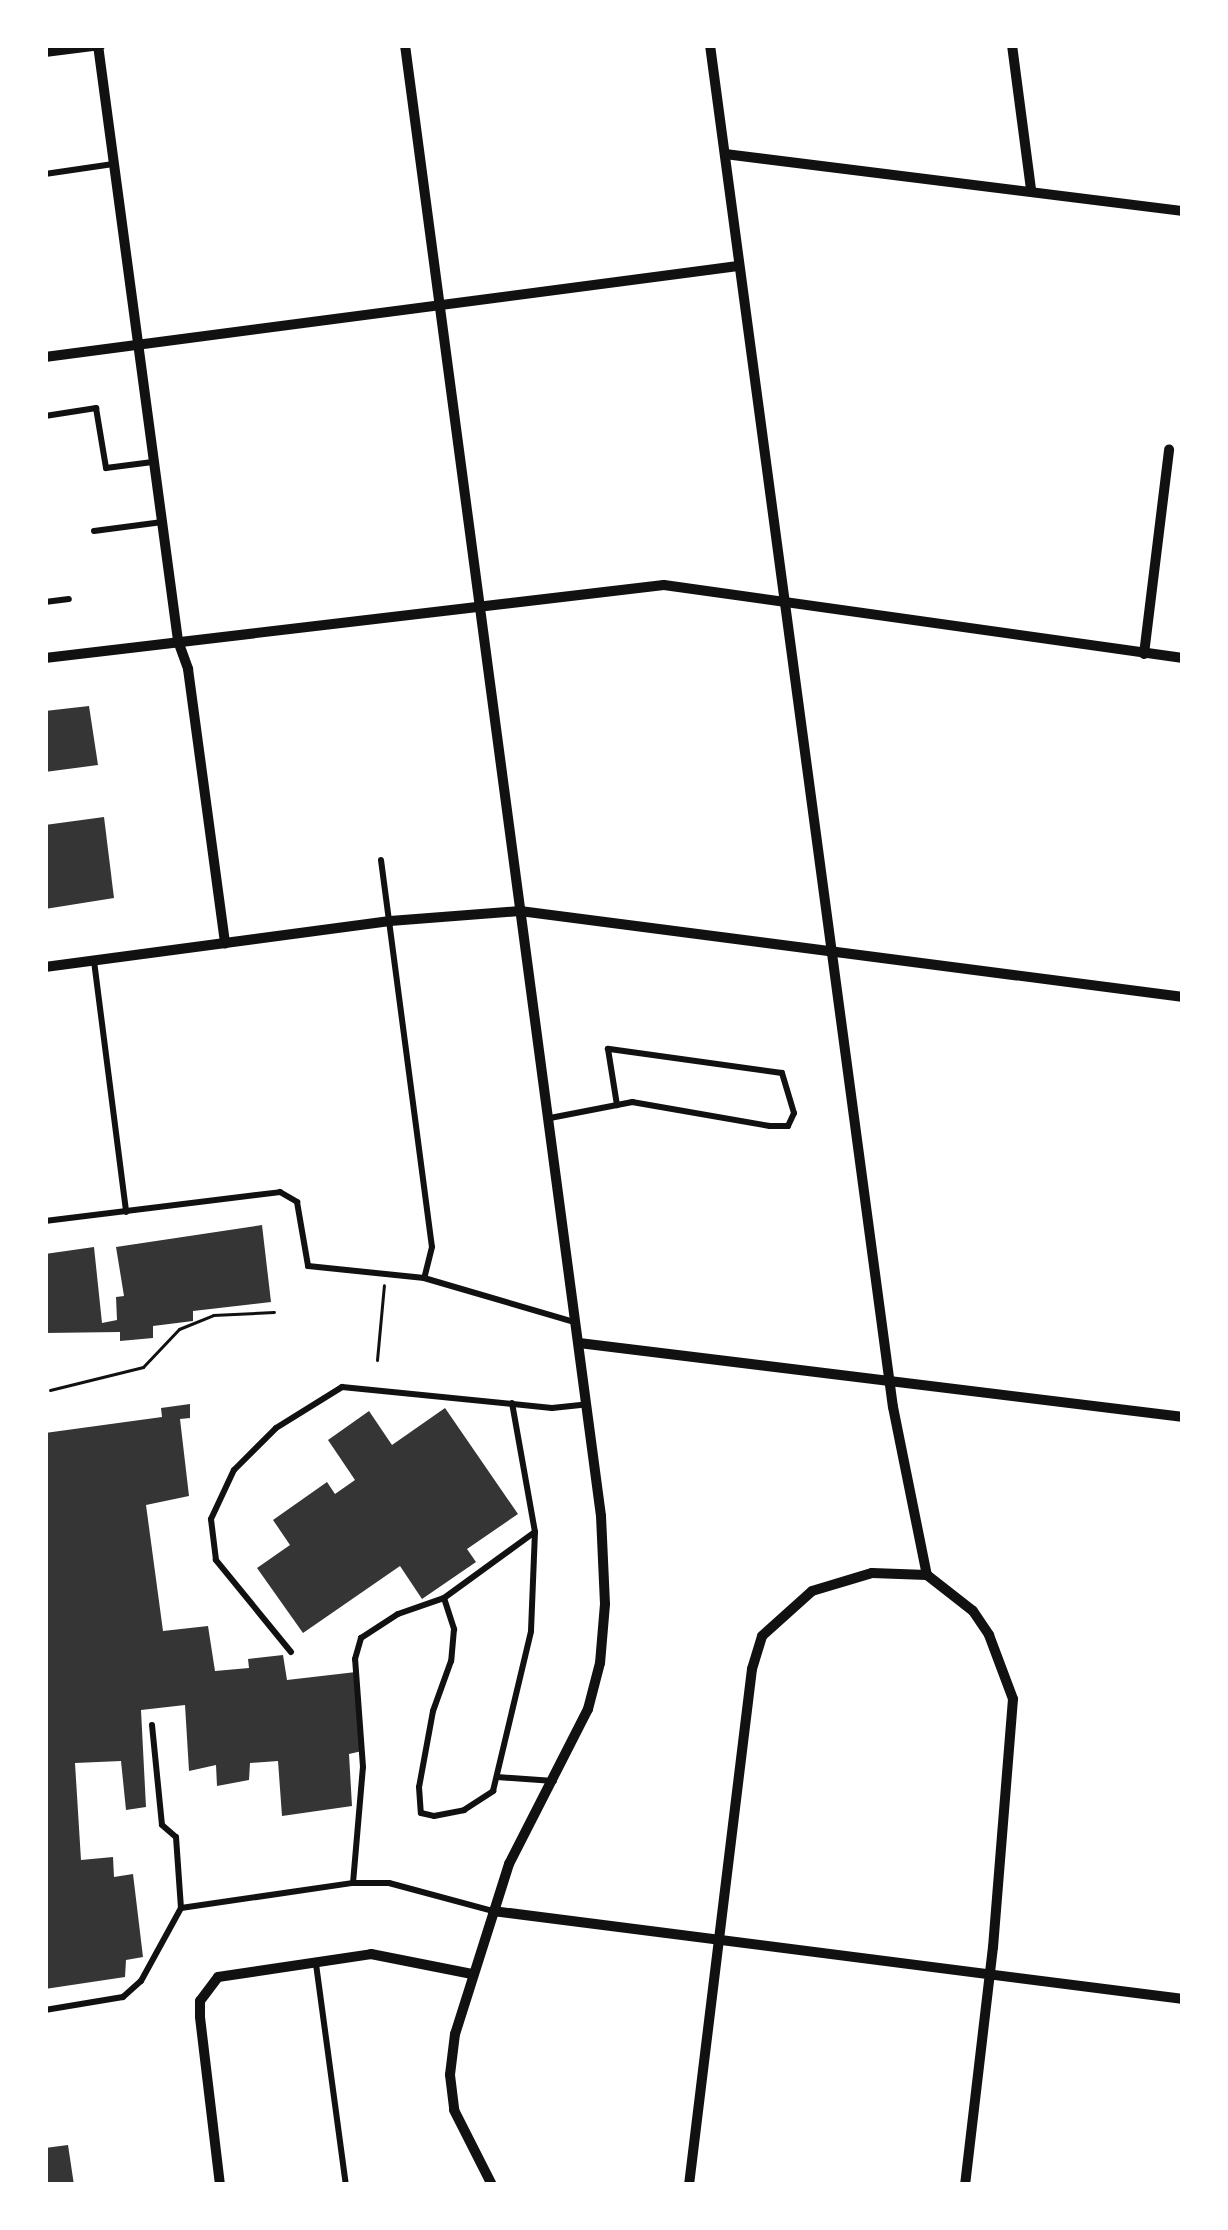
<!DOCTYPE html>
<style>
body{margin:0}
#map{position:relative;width:1228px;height:2230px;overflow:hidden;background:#fff;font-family:Poppins,sans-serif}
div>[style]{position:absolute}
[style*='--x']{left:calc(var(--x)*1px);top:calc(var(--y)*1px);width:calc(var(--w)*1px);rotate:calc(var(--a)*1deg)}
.building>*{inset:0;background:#353535}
.path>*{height:3px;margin:-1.5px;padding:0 1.5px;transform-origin:1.5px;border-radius:1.5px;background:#111}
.service>*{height:6px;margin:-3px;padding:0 3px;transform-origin:3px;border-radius:3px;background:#111}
.minor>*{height:10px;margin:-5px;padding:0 5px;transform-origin:5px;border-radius:5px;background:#111}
span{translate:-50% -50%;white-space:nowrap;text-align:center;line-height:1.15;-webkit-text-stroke:12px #fff;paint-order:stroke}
.frame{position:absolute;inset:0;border:48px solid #fff;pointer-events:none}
</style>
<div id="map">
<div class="building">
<i style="clip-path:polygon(89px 706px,98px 765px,45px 772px,45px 711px)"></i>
<i style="clip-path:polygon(104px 817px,114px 898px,45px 909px,45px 825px)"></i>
<i style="clip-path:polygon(262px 1225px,271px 1302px,193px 1311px,193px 1321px,153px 1326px,153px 1338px,120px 1341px,120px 1332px,45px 1333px,45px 1254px,94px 1247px,102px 1323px,117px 1320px,116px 1297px,124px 1296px,116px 1247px)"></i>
<i style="clip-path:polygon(190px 1404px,190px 1418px,180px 1419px,189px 1496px,146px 1505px,163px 1631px,208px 1626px,215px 1671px,249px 1668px,248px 1659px,283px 1655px,287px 1680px,356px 1672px,362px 1751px,349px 1754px,352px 1806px,282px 1816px,278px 1761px,250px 1763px,249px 1780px,217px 1786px,216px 1765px,189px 1771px,185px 1705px,141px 1710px,146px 1807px,126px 1810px,121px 1761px,75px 1763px,81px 1860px,113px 1857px,114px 1877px,133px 1874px,143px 1957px,126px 1960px,125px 1977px,45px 1989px,45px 1433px,162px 1417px,161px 1408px)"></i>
<i style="clip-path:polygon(445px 1408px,518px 1514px,467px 1549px,476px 1562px,422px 1599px,400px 1566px,303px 1633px,257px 1568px,290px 1545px,273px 1520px,327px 1482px,335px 1494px,355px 1480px,328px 1440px,369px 1411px,392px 1445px)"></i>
<i style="clip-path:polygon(68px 2145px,74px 2185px,45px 2185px,45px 2148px)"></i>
</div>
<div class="path">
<i style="--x:377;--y:1360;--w:75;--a:-84.7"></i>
<i style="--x:50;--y:1390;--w:96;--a:-13.9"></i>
<i style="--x:143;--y:1367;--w:52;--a:-46.5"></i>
<i style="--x:179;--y:1329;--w:37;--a:-22"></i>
<i style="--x:213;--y:1315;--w:61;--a:-2.8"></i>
</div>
<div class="service">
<i style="--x:45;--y:174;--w:69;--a:-8.4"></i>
<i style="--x:45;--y:416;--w:52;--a:-8.9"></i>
<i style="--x:96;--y:408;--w:61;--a:80.5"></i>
<i style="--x:106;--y:468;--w:47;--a:-7.3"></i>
<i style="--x:94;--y:531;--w:69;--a:-7.5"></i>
<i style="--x:45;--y:602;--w:24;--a:-7"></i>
<i style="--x:381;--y:860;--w:390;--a:82.5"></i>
<i style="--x:432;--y:1247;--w:32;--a:104"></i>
<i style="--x:94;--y:961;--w:253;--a:82.7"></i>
<i style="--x:550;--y:1118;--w:84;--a:-11"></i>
<i style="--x:632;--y:1102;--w:140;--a:9.9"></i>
<i style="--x:770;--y:1126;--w:18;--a:0"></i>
<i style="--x:788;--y:1126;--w:14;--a:-65"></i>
<i style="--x:794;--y:1113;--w:42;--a:-106.7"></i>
<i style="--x:782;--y:1073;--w:176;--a:-172.1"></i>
<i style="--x:608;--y:1049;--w:57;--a:80.9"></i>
<i style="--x:45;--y:1221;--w:237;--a:-7"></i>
<i style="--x:280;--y:1192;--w:20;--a:30"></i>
<i style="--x:297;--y:1202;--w:65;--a:80.2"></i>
<i style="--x:308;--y:1266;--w:117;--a:5.9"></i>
<i style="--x:424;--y:1278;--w:156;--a:16.3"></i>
<i style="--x:444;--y:1598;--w:33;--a:72"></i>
<i style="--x:454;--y:1629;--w:32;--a:95"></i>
<i style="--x:451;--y:1661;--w:53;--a:109.8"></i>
<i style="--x:433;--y:1711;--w:77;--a:100.4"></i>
<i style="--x:419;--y:1787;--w:26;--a:86"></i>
<i style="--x:421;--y:1813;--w:13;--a:13"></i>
<i style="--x:434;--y:1816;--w:31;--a:-11"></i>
<i style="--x:464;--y:1810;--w:35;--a:-33"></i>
<i style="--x:493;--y:1791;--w:164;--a:-76.6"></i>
<i style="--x:531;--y:1631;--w:99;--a:-87.7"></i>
<i style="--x:535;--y:1532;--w:131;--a:-100.1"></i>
<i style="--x:291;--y:1652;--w:119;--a:-129.2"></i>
<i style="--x:216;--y:1560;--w:41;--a:-97"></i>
<i style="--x:211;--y:1519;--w:54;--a:-64.9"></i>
<i style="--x:234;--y:1470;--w:59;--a:-45"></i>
<i style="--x:276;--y:1428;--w:78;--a:-31.8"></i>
<i style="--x:342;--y:1387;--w:211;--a:5.7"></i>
<i style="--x:552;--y:1408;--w:31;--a:-6"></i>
<i style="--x:152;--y:1725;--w:100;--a:84.3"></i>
<i style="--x:162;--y:1825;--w:18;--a:41"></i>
<i style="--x:176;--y:1837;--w:71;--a:86"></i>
<i style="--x:497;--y:1777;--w:57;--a:4"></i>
<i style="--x:353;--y:1883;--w:116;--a:-85.1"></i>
<i style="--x:363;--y:1767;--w:108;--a:-94.2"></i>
<i style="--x:355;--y:1659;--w:22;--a:-74"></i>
<i style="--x:361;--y:1638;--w:44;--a:-33"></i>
<i style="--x:398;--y:1614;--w:49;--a:-19.2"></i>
<i style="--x:444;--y:1598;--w:112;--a:-36"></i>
<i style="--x:316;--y:1964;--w:223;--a:82.3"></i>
<i style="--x:45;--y:2010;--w:79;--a:-9.5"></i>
<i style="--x:123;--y:1997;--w:24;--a:-42"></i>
<i style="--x:141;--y:1981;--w:83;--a:-61.3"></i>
<i style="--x:181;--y:1908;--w:174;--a:-8.3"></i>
<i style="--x:353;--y:1883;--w:36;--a:0"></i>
<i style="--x:389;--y:1883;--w:108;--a:15.1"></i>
</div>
<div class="minor">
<i style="--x:98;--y:45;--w:601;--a:82.35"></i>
<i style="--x:178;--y:641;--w:30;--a:70"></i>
<i style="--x:188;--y:669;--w:277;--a:82.3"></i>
<i style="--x:405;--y:45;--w:1484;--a:82.41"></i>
<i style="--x:601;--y:1516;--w:88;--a:87.4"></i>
<i style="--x:605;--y:1604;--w:59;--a:94.8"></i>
<i style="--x:600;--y:1663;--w:48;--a:104.6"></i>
<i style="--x:588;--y:1709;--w:174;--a:117"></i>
<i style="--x:509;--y:1864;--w:178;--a:107.6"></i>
<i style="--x:455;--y:2034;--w:41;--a:97"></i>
<i style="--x:450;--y:2075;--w:35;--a:83"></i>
<i style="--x:454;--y:2110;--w:84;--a:63.1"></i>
<i style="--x:710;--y:45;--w:1374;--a:82.35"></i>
<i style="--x:893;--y:1407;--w:171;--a:78.6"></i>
<i style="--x:927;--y:1575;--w:58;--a:38"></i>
<i style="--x:973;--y:1611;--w:29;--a:56"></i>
<i style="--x:989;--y:1635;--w:68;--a:69.4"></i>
<i style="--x:1013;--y:1699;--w:249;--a:94.6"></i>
<i style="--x:993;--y:1947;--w:240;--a:96.7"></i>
<i style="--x:1012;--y:45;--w:145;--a:82.5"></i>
<i style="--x:45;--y:52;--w:56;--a:-7.1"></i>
<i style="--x:725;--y:154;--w:462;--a:7.1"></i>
<i style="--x:45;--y:357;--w:699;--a:-7.48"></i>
<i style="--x:1144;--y:654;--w:206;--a:-83"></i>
<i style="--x:45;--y:658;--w:623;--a:-6.73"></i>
<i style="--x:664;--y:585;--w:524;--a:8.01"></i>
<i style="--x:45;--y:967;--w:348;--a:-7.6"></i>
<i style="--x:390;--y:921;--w:130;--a:-4.4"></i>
<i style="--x:520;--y:911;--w:669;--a:7.39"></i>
<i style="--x:579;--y:1343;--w:609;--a:6.98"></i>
<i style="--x:493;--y:1911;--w:696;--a:7.27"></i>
<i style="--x:220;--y:2185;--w:169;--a:-96.8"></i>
<i style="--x:200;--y:2017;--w:16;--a:-90"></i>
<i style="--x:200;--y:2001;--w:30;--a:-53"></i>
<i style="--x:218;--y:1977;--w:155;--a:-8.5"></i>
<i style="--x:371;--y:1954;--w:103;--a:11.2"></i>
<i style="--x:689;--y:2185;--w:520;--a:-83.04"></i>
<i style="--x:752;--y:1669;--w:34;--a:-73"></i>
<i style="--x:762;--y:1636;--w:67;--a:-42"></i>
<i style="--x:812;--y:1591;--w:63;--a:-16.7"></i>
<i style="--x:872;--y:1573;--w:55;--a:2.1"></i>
</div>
<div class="frame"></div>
</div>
